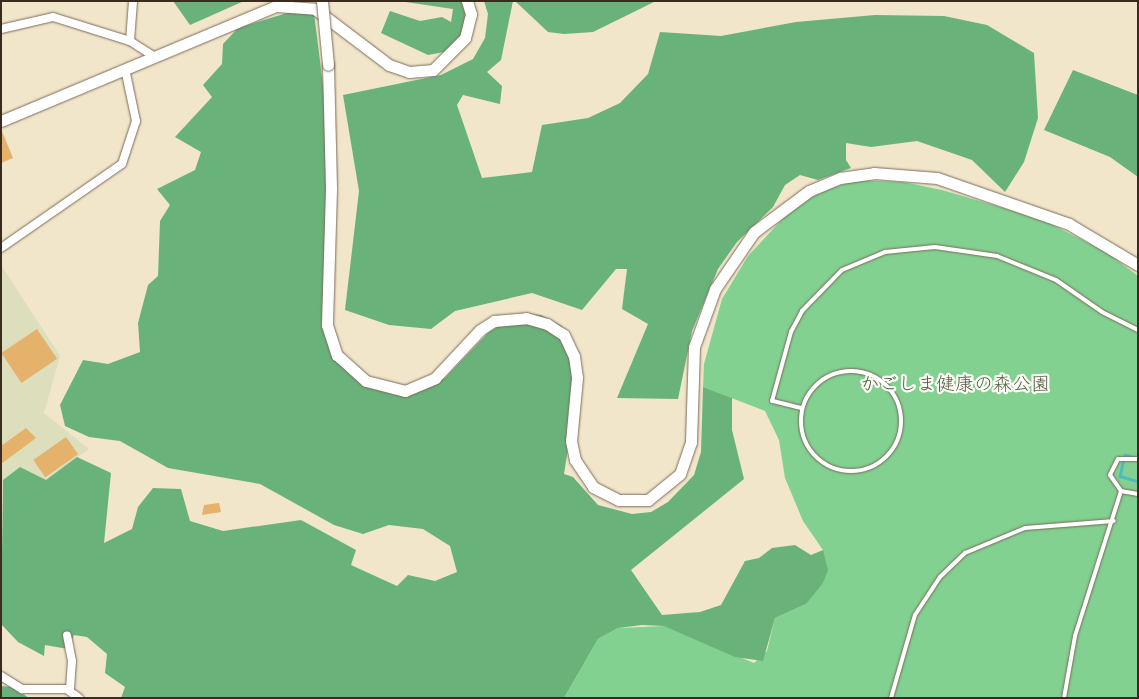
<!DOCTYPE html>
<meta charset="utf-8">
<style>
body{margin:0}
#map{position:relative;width:1139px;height:699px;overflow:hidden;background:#f1e5ca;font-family:Dekko,"Klee One",sans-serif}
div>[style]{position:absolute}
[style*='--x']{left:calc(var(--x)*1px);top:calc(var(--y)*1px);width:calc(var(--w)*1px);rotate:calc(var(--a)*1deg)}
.built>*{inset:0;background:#dcdebc}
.green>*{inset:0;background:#82d191}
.forest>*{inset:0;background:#69b37b}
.stream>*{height:2.5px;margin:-1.25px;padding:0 1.25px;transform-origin:1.25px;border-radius:1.25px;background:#4dbcc2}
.building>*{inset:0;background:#e4b26b;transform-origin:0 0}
.roads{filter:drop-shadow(0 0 1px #7b6b5a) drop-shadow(0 0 1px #7b6b5a)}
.lane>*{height:4px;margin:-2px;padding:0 2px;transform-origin:2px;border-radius:2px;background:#fff}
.lane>.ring{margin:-2px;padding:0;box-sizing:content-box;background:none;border:4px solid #fff;border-radius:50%}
.street>*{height:8px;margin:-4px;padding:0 4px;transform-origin:4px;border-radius:4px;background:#fff}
.secondary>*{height:11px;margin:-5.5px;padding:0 5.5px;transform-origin:5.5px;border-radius:5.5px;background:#fff}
.bridges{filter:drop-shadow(0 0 1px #7b6b5a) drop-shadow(0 0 1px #7b6b5a)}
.secondary-bridge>*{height:11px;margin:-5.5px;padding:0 5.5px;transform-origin:5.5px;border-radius:5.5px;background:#fff}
span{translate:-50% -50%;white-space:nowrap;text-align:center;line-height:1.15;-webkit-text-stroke:4.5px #fdfcf7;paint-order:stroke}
.park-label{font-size:19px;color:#505c40}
.frame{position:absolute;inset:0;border:2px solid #3b2a1e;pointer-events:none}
</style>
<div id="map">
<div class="built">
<i style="clip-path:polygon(1px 265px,60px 356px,44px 413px,89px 449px,46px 480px,1px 485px)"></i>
</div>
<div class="green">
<i style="clip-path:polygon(856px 180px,903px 182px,942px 190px,1041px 219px,1106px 252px,1138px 276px,1138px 698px,564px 698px,598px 639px,618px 628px,665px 626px,754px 663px,767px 651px,775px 618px,806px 604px,823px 550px,803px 521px,785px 478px,779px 440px,765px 411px,703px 387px,704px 364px,722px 299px,748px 256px,787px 214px,815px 194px)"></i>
</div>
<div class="forest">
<i style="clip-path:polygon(173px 1px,244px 1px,190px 25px)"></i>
<i style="clip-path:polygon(399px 1px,466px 1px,469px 13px,462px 37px,444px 52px,428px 55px,381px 33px,390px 11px,420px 21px,442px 17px,451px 22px,453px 9px)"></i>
<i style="clip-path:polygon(484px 1px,513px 1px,501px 60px,487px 72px,502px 86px,500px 104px,463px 95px,457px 105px,482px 178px,532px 172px,542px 125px,588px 118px,620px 103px,648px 74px,660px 32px,721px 36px,796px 22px,875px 15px,944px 16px,987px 25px,1034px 53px,1038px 118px,1024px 162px,1005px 192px,972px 160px,917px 141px,871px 147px,846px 143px,846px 160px,851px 168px,818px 180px,800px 175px,785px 185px,773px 207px,737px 242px,718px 269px,692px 331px,678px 399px,617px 398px,648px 324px,622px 309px,627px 269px,616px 269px,582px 310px,532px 293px,455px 311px,431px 329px,389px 325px,345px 310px,359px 191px,343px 95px,441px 75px,473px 59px,485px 38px,488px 14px)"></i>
<i style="clip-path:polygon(515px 1px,656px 1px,593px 32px,564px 34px,548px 32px)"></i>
<i style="clip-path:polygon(297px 10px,314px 13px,322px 77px,336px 201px,330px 319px,343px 357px,374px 389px,403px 396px,445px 378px,489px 332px,521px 313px,541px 315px,562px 326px,573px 341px,580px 372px,564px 474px,573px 477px,598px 505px,632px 514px,651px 512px,668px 502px,694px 475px,701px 452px,703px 387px,732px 398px,732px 430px,744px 479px,631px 570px,662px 615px,700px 612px,721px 605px,745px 561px,759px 558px,772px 548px,795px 545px,811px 555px,823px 550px,828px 570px,823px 583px,806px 604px,775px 618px,763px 661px,735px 657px,664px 626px,642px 625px,618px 628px,598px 639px,564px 698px,121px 698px,125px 687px,105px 673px,107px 654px,87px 637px,74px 635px,68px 649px,45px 645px,44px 656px,18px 642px,1px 624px,3px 480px,20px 467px,46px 480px,77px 457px,111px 473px,104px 543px,132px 529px,138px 507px,153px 488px,181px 489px,190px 521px,223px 531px,301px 520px,356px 550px,351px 565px,397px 586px,408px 575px,435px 581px,457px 572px,450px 546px,423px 529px,389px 525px,363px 534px,334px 525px,260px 484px,168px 468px,120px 441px,89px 437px,65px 426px,60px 405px,83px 360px,108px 364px,140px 352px,138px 323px,148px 285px,158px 276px,160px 221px,170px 205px,157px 189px,195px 170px,201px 152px,175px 137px,212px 97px,203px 85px,222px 64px,223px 44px,238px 28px)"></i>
<i style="clip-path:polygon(1073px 70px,1138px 95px,1138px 177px,1110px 157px,1044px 130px)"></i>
<i style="clip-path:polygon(1px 686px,13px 687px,29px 698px,1px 698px)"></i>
</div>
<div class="stream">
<i style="--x:1134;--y:458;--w:9;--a:-162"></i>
<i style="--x:1125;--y:455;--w:22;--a:103"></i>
<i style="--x:1120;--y:476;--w:19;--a:16"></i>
</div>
<div class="building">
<i style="clip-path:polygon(1px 129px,13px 158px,1px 163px)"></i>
<i style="left:37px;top:329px;width:36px;height:43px;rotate:56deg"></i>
<i style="clip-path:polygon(26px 428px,36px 438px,1px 464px,1px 446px)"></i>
<i style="left:66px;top:437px;width:21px;height:40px;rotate:55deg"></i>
<i style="clip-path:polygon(219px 503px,221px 512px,202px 515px,204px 505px)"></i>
</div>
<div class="roads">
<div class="lane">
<i class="ring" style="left:801px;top:371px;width:96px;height:96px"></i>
<i style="--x:801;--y:408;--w:30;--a:-166"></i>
<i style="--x:772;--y:401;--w:72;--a:-74.6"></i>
<i style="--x:791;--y:332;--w:24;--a:-62"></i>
<i style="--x:802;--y:311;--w:57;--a:-45.7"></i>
<i style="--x:842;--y:270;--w:47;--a:-22.7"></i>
<i style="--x:885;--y:252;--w:50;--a:-5.7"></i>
<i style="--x:935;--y:247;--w:63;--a:8.3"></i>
<i style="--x:997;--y:256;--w:64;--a:22.1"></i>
<i style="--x:1056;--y:280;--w:56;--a:34.8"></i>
<i style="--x:1102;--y:312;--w:40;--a:26.6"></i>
<i style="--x:1138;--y:459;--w:20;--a:180"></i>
<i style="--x:1118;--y:459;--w:18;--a:117"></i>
<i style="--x:1110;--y:475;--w:19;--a:55"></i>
<i style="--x:1121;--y:491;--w:17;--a:10"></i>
<i style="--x:891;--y:698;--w:86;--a:-73.9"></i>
<i style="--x:915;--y:615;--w:45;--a:-56.7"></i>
<i style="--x:940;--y:577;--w:35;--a:-44"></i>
<i style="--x:965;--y:553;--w:65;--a:-22.6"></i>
<i style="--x:1025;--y:528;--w:89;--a:-4.5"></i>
<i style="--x:1064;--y:698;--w:63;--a:-79.9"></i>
<i style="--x:1075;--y:636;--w:152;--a:-72.4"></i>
</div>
<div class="street">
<i style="--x:1;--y:29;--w:53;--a:-13"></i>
<i style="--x:53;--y:17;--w:81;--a:17.3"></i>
<i style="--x:130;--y:41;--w:27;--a:33"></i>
<i style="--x:130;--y:41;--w:40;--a:-85.7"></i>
<i style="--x:1;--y:248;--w:147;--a:-34.8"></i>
<i style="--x:122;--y:164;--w:45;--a:-72"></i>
<i style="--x:136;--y:121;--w:53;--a:-101.9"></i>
<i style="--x:1;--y:676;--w:25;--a:32"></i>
<i style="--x:22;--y:689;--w:48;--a:0"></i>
<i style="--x:70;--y:689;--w:28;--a:-86"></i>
<i style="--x:72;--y:661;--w:26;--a:-101"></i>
<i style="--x:68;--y:690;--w:14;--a:36"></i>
</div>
<div class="secondary">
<i style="--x:328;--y:65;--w:124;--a:88.6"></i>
<i style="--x:331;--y:189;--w:136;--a:91.7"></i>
<i style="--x:327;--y:325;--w:32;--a:72"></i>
<i style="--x:337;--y:355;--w:39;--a:42"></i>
<i style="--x:366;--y:381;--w:40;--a:14.4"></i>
<i style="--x:405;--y:391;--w:33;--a:-23"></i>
<i style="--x:435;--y:378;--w:66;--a:-46.8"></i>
<i style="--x:480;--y:330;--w:17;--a:-33"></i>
<i style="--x:494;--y:321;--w:32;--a:-5"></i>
<i style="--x:526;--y:318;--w:22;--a:16"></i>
<i style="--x:547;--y:324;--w:20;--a:33"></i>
<i style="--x:564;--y:335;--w:23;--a:65"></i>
<i style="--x:574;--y:356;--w:22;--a:82"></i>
<i style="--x:577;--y:378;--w:63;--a:95.4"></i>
<i style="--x:571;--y:441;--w:19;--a:78"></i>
<i style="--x:575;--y:460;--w:32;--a:56"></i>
<i style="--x:593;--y:487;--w:29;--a:27"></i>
<i style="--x:619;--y:500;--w:29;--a:0"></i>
<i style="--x:648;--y:500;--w:41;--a:-39.1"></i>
<i style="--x:680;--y:474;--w:34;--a:-71"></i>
<i style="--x:691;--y:442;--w:95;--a:-88.2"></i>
<i style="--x:694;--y:347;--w:62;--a:-70.1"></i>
<i style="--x:715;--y:289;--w:69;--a:-55.6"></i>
<i style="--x:754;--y:232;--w:69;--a:-36.7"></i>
<i style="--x:809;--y:191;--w:34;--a:-23"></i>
<i style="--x:840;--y:178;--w:34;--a:-8"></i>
<i style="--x:874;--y:173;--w:63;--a:4.5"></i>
<i style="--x:937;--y:178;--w:140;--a:19.2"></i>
<i style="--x:1069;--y:224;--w:80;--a:30.7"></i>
<i style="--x:1;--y:121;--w:298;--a:-22.7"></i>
<i style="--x:276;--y:6;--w:39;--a:4"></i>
<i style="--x:315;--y:9;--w:93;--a:37.1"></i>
<i style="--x:389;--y:65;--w:21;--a:19"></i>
<i style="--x:409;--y:72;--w:24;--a:-5"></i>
<i style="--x:433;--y:70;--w:45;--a:-45"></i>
<i style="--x:465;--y:38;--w:25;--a:-76"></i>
<i style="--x:471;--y:14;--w:14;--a:-107"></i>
</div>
</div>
<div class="bridges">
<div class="secondary-bridge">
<i style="--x:322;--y:1;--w:64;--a:84.6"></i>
</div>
</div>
<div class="park-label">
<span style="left:955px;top:387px">かごしま健康の森公園</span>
</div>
<div class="frame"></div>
</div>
